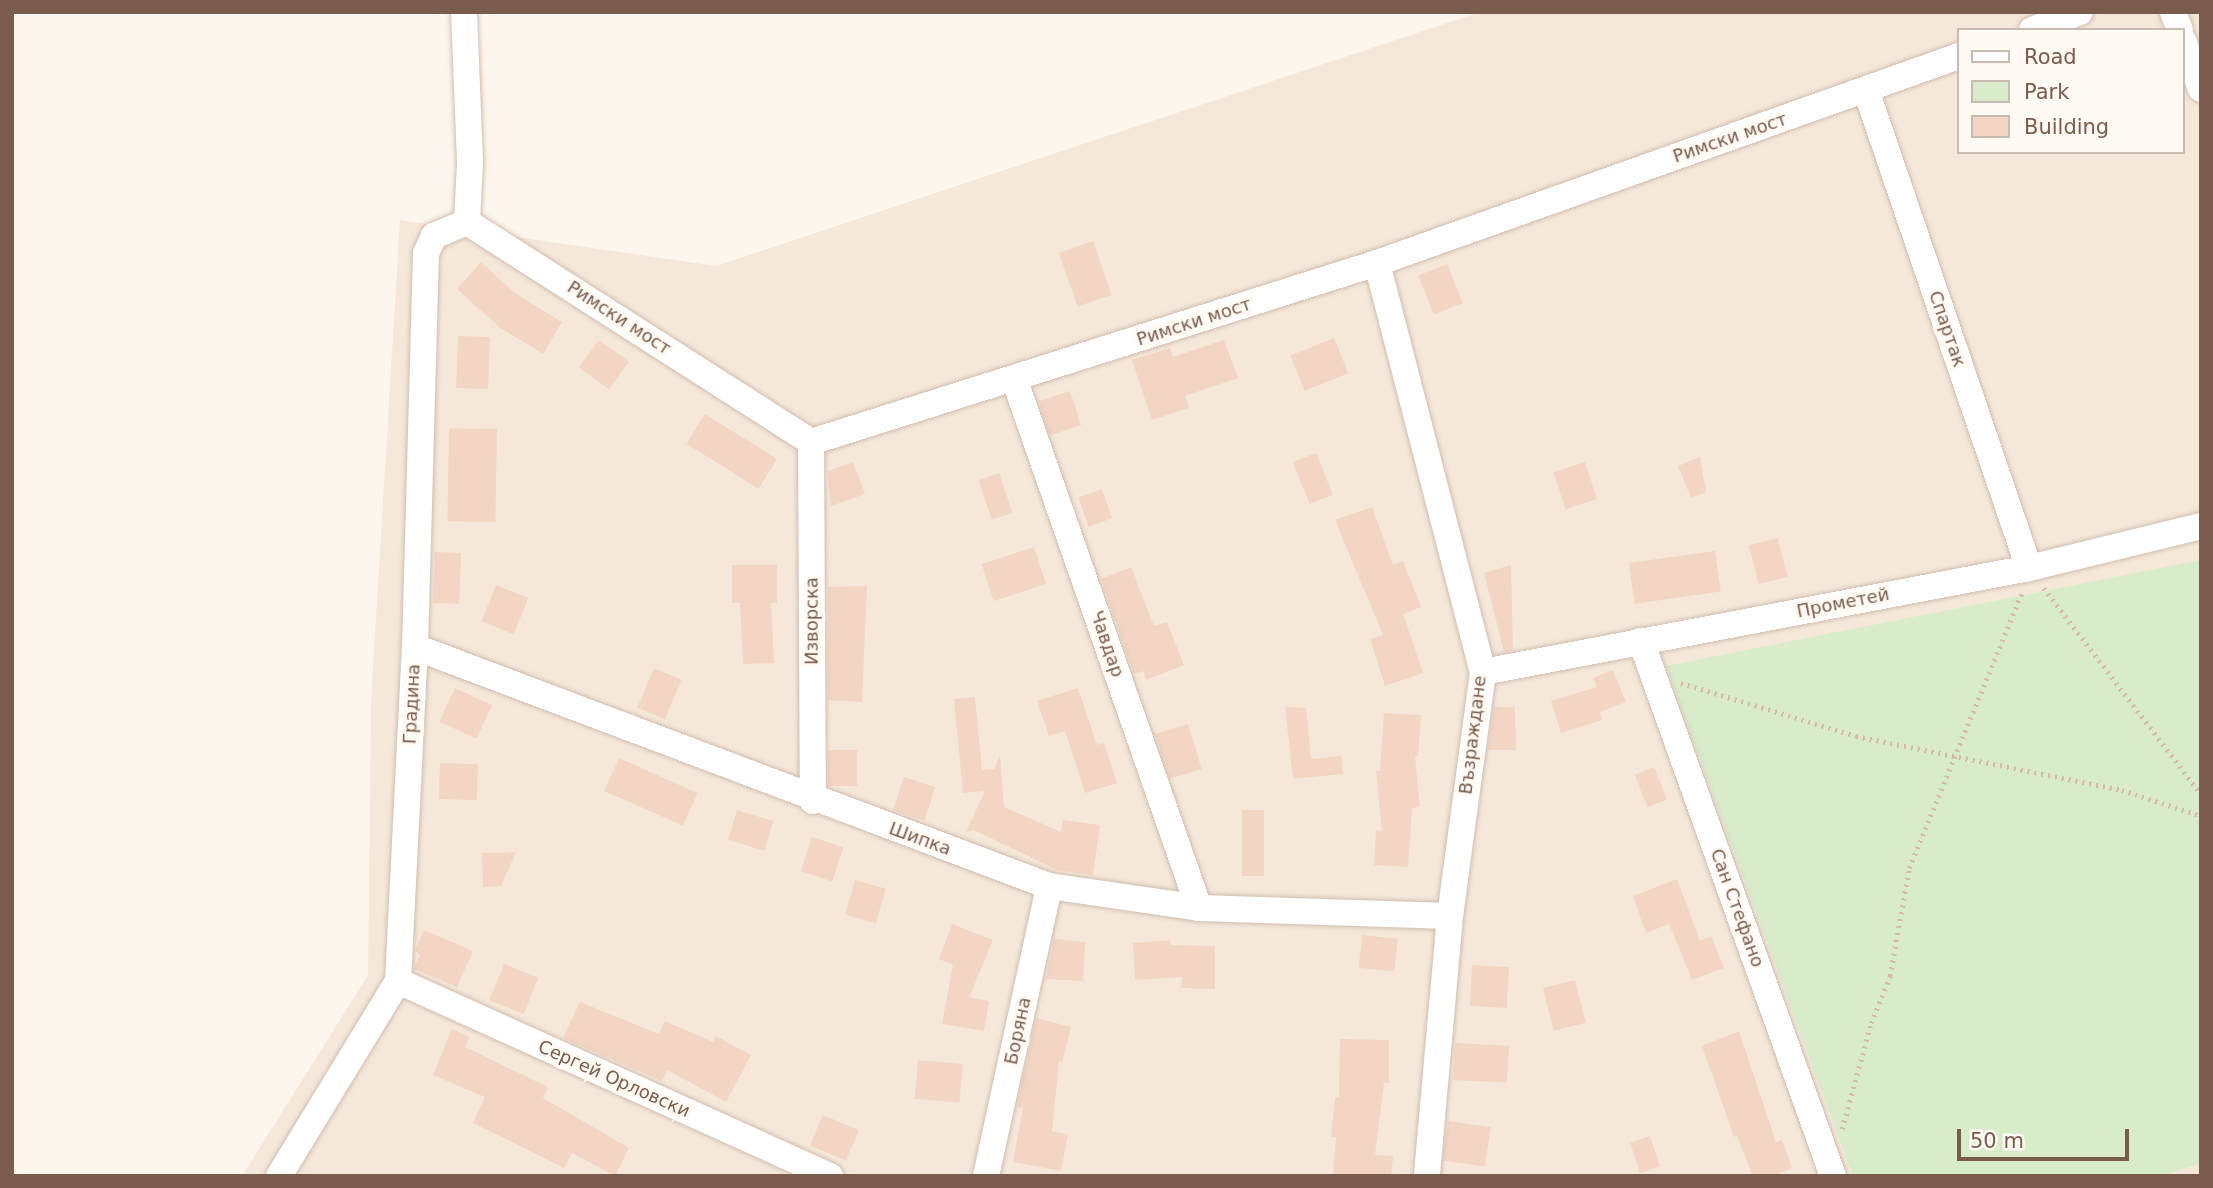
<!DOCTYPE html>
<meta charset="utf-8">
<style>
body{margin:0}
#map{position:relative;width:2213px;height:1188px;overflow:hidden;background:#fdf6ec;font-family:"DejaVu Sans",sans-serif}
div>[style]{position:absolute}
[style*='--x']{left:calc(var(--x)*1px);top:calc(var(--y)*1px);width:calc(var(--w)*1px);rotate:calc(var(--a)*1deg)}
.residential>*{inset:0;background:#f5e8da}
.green>*{inset:0;background:#d8ecc9}
.building>*{inset:0;background:#f3d5c3;transform-origin:0 0}
.path>*{height:4.5px;margin-top:-2.25px;transform-origin:0;background:repeating-linear-gradient(90deg,#d9b8a5 0 2px,transparent 0 7px)}
.roads{filter:drop-shadow(0 0 2px #d1beb0) drop-shadow(0 0 2px #d1beb0)}
.minor>*{height:26px;margin:-13px;padding:0 13px;transform-origin:13px;border-radius:13px;background:#fff}
span{translate:-50% -50%;white-space:nowrap;text-align:center;line-height:1.15;-webkit-text-stroke:7px #fffaf3;paint-order:stroke}
.street-label{font-size:18px;color:#7a5c4d}
.frame{position:absolute;inset:0;border:14px solid #7a5c4d;pointer-events:none}
.legend{position:absolute;left:1957px;top:28px;width:228px;height:126px;box-sizing:border-box;background:#fffaf3;border:2px solid #cabbb1;margin:0;padding:9px 12px;list-style:none;font-size:21px;color:#7a5c4d}
.legend li{display:flex;align-items:center;gap:14px;height:35px}
.legend b{width:35px;border:2px solid #cabbb1}
.scale{position:absolute;left:1957px;top:1129px;width:172px;height:32px;box-sizing:border-box;border:4px solid #7a5c4d;border-top:0;padding-left:9px;font-size:21px;line-height:24px;white-space:nowrap;color:#7a5c4d;-webkit-text-stroke:5px #fffaf3;paint-order:stroke}
</style>
<div id="map">
<div class="residential">
<i style="clip-path:polygon(evenodd,1480px 12px,2201px 12px,2201px 1176px,242px 1176px,368px 975px,371px 700px,400px 220px,716px 266px,1480px 12px,1959px 30px,2183px 30px,2183px 152px,1959px 152px,1959px 30px)"></i>
</div>
<div class="green">
<i style="clip-path:polygon(2201px 560px,2201px 1163px,2163px 1176px,1853px 1176px,1666px 666px)"></i>
</div>
<div class="building">
<i style="left:1093px;top:241px;width:57px;height:36px;rotate:71deg"></i>
<i style="clip-path:polygon(481px 262px,516px 294px,562px 322px,543px 354px,499px 327px,457px 289px)"></i>
<i style="left:1447px;top:264px;width:42px;height:31px;rotate:68deg"></i>
<i style="left:458px;top:336px;width:32px;height:52px;rotate:2deg"></i>
<i style="left:1334px;top:338px;width:38px;height:47px;rotate:68deg"></i>
<i style="left:599px;top:340px;width:37px;height:34px;rotate:36deg"></i>
<i style="clip-path:polygon(1224px 340px,1238px 378px,1185px 396px,1189px 408px,1152px 420px,1132px 360px,1170px 348px,1173px 357px)"></i>
<i style="left:1070px;top:391px;width:36px;height:33px;rotate:72deg"></i>
<i style="left:705px;top:414px;width:85px;height:35px;rotate:32deg"></i>
<i style="left:497px;top:429px;width:93px;height:48px;rotate:91deg"></i>
<i style="left:1316px;top:453px;width:45px;height:25px;rotate:68deg"></i>
<i style="clip-path:polygon(1700px 457px,1706px 492px,1691px 498px,1678px 466px)"></i>
<i style="clip-path:polygon(853px 462px,865px 494px,831px 506px,827px 471px)"></i>
<i style="left:1585px;top:462px;width:39px;height:33px;rotate:72deg"></i>
<i style="left:999px;top:473px;width:42px;height:22px;rotate:71deg"></i>
<i style="left:1102px;top:489px;width:31px;height:25px;rotate:71deg"></i>
<i style="clip-path:polygon(1372px 507px,1393px 565px,1403px 561px,1421px 607px,1403px 614px,1423px 673px,1385px 686px,1370px 639px,1383px 635px,1335px 520px)"></i>
<i style="left:1778px;top:538px;width:40px;height:30px;rotate:76deg"></i>
<i style="left:1034px;top:547px;width:39px;height:55px;rotate:72deg"></i>
<i style="left:1715px;top:551px;width:41px;height:87px;rotate:82deg"></i>
<i style="left:435px;top:552px;width:26px;height:51px;rotate:2deg"></i>
<i style="clip-path:polygon(732px 565px,777px 565px,777px 603px,771px 603px,774px 663px,743px 664px,740px 603px,732px 603px)"></i>
<i style="clip-path:polygon(1511px 565px,1513px 650px,1504px 652px,1484px 573px)"></i>
<i style="clip-path:polygon(1131px 567px,1154px 626px,1167px 622px,1184px 665px,1146px 680px,1143px 671px,1134px 674px,1101px 579px)"></i>
<i style="left:496px;top:585px;width:35px;height:39px;rotate:22deg"></i>
<i style="clip-path:polygon(867px 586px,862px 702px,828px 700px,828px 587px)"></i>
<i style="left:654px;top:668px;width:30px;height:43px;rotate:23deg"></i>
<i style="clip-path:polygon(1613px 670px,1626px 702px,1600px 712px,1602px 720px,1561px 733px,1551px 701px,1597px 687px,1593px 678px)"></i>
<i style="left:455px;top:688px;width:41px;height:37px;rotate:25deg"></i>
<i style="clip-path:polygon(1078px 688px,1097px 745px,1104px 743px,1117px 783px,1085px 793px,1065px 731px,1049px 736px,1037px 701px)"></i>
<i style="clip-path:polygon(975px 697px,982px 770px,994px 769px,1000px 756px,1004px 807px,1061px 832px,1063px 820px,1100px 825px,1093px 875px,1057px 870px,974px 830px,966px 832px,985px 791px,963px 793px,954px 699px)"></i>
<i style="clip-path:polygon(1285px 707px,1306px 708px,1311px 759px,1341px 756px,1343px 774px,1293px 779px)"></i>
<i style="clip-path:polygon(1494px 707px,1515px 707px,1516px 750px,1488px 750px)"></i>
<i style="clip-path:polygon(1384px 713px,1421px 715px,1418px 756px,1415px 756px,1420px 807px,1412px 808px,1408px 867px,1374px 865px,1376px 830px,1382px 831px,1376px 771px,1380px 771px)"></i>
<i style="left:1188px;top:724px;width:47px;height:34px;rotate:73deg"></i>
<i style="left:828px;top:750px;width:29px;height:36px"></i>
<i style="left:619px;top:758px;width:86px;height:36px;rotate:24deg"></i>
<i style="left:440px;top:763px;width:38px;height:36px;rotate:2deg"></i>
<i style="left:1654px;top:767px;width:35px;height:21px;rotate:68deg"></i>
<i style="left:904px;top:777px;width:33px;height:35px;rotate:18deg"></i>
<i style="left:737px;top:810px;width:38px;height:31px;rotate:17deg"></i>
<i style="left:1242px;top:810px;width:22px;height:66px"></i>
<i style="left:812px;top:837px;width:33px;height:36px;rotate:18deg"></i>
<i style="clip-path:polygon(516px 852px,501px 886px,483px 887px,482px 853px)"></i>
<i style="clip-path:polygon(1677px 879px,1700px 941px,1711px 936px,1724px 968px,1692px 980px,1669px 924px,1646px 933px,1633px 896px)"></i>
<i style="left:855px;top:880px;width:32px;height:36px;rotate:16deg"></i>
<i style="clip-path:polygon(952px 924px,993px 940px,969px 997px,989px 1001px,984px 1031px,942px 1024px,953px 965px,939px 959px)"></i>
<i style="clip-path:polygon(424px 930px,473px 951px,457px 987px,414px 969px,420px 955px,415px 950px)"></i>
<i style="left:1362px;top:935px;width:36px;height:33px;rotate:6deg"></i>
<i style="clip-path:polygon(1054px 939px,1085px 942px,1083px 981px,1046px 979px)"></i>
<i style="clip-path:polygon(1170px 940px,1171px 945px,1215px 946px,1215px 989px,1181px 988px,1182px 977px,1135px 980px,1133px 943px)"></i>
<i style="left:504px;top:964px;width:37px;height:39px;rotate:22deg"></i>
<i style="left:1472px;top:965px;width:37px;height:41px;rotate:3deg"></i>
<i style="left:1575px;top:980px;width:44px;height:33px;rotate:76deg"></i>
<i style="clip-path:polygon(580px 1002px,659px 1034px,665px 1021px,713px 1042px,716px 1036px,751px 1055px,726px 1102px,667px 1070px,662px 1081px,563px 1038px)"></i>
<i style="clip-path:polygon(1036px 1018px,1071px 1027px,1062px 1062px,1059px 1061px,1052px 1131px,1068px 1134px,1061px 1171px,1013px 1162px,1023px 1108px,1018px 1107px,1019px 1097px)"></i>
<i style="clip-path:polygon(452px 1029px,469px 1037px,465px 1047px,548px 1087px,543px 1098px,629px 1148px,615px 1176px,572px 1153px,564px 1168px,473px 1123px,485px 1097px,433px 1075px)"></i>
<i style="clip-path:polygon(1739px 1031px,1776px 1142px,1782px 1140px,1792px 1168px,1773px 1176px,1753px 1176px,1737px 1136px,1734px 1137px,1702px 1046px)"></i>
<i style="clip-path:polygon(1340px 1039px,1389px 1040px,1389px 1083px,1384px 1083px,1375px 1155px,1393px 1156px,1391px 1176px,1333px 1176px,1336px 1137px,1331px 1137px,1335px 1097px,1339px 1097px)"></i>
<i style="left:1455px;top:1043px;width:54px;height:37px;rotate:3deg"></i>
<i style="left:918px;top:1060px;width:45px;height:39px;rotate:5deg"></i>
<i style="left:823px;top:1115px;width:39px;height:33px;rotate:23deg"></i>
<i style="left:1448px;top:1121px;width:43px;height:40px;rotate:8deg"></i>
<i style="left:1650px;top:1136px;width:32px;height:21px;rotate:72deg"></i>
</div>
<div class="path">
<i style="--x:2044;--y:588;--w:259;--a:52.7"></i>
<i style="--x:1681;--y:683;--w:183;--a:16.8"></i>
<i style="--x:1856;--y:736;--w:271;--a:11.5"></i>
<i style="--x:2122;--y:790;--w:83;--a:18.2"></i>
<i style="--x:1842;--y:1129;--w:110;--a:-74.7"></i>
<i style="--x:1871;--y:1023;--w:51;--a:-68"></i>
<i style="--x:1890;--y:976;--w:110;--a:-80"></i>
<i style="--x:1909;--y:868;--w:298;--a:-67.7"></i>
</div>
<div class="roads">
<div class="minor">
<i style="--x:464;--y:12;--w:152;--a:87.7"></i>
<i style="--x:470;--y:164;--w:58;--a:93"></i>
<i style="--x:2173;--y:12;--w:19;--a:69"></i>
<i style="--x:2032;--y:30;--w:51;--a:-20.6"></i>
<i style="--x:2183;--y:40;--w:52;--a:69.8"></i>
<i style="--x:1866;--y:90;--w:505;--a:71.17"></i>
<i style="--x:467;--y:222;--w:408;--a:32.6"></i>
<i style="--x:811;--y:442;--w:594;--a:-17.55"></i>
<i style="--x:1377;--y:263;--w:618;--a:-19.58"></i>
<i style="--x:1377;--y:263;--w:423;--a:75.5"></i>
<i style="--x:1483;--y:672;--w:246;--a:97.7"></i>
<i style="--x:1450;--y:916;--w:261;--a:95.1"></i>
<i style="--x:1015;--y:381;--w:558;--a:70.75"></i>
<i style="--x:811;--y:442;--w:359;--a:89.7"></i>
<i style="--x:1641;--y:641;--w:568;--a:70.26"></i>
<i style="--x:415;--y:647;--w:678;--a:20.66"></i>
<i style="--x:1049;--y:886;--w:152;--a:8.3"></i>
<i style="--x:1199;--y:908;--w:251;--a:1.8"></i>
<i style="--x:1483;--y:672;--w:556;--a:-10.78"></i>
<i style="--x:2029;--y:568;--w:177;--a:-13.7"></i>
<i style="--x:398;--y:981;--w:474;--a:24.3"></i>
<i style="--x:279;--y:1176;--w:228;--a:-58.6"></i>
<i style="--x:398;--y:981;--w:334;--a:-87.1"></i>
<i style="--x:415;--y:647;--w:394;--a:-88.4"></i>
<i style="--x:426;--y:253;--w:19;--a:-65"></i>
<i style="--x:434;--y:236;--w:36;--a:-23"></i>
<i style="--x:986;--y:1176;--w:297;--a:-77.7"></i>
</div>
</div>
<div class="street-label">
<span style="left:1730px;top:138px;rotate:-19deg">Римски мост</span>
<span style="left:619px;top:318px;rotate:33deg">Римски мост</span>
<span style="left:1194px;top:322px;rotate:-18deg">Римски мост</span>
<span style="left:1947px;top:329px;rotate:71deg">Спартак</span>
<span style="left:1843px;top:603px;rotate:-11deg">Прометей</span>
<span style="left:812px;top:621px;rotate:-90deg">Изворска</span>
<span style="left:1107px;top:644px;rotate:71deg">Чавдар</span>
<span style="left:412px;top:704px;rotate:-87deg">Градина</span>
<span style="left:1473px;top:735px;rotate:-83deg">Възраждане</span>
<span style="left:920px;top:839px;rotate:20deg">Шипка</span>
<span style="left:1737px;top:908px;rotate:70deg">Сан Стефано</span>
<span style="left:1018px;top:1031px;rotate:-78deg">Боряна</span>
<span style="left:614px;top:1079px;rotate:24deg">Сергей Орловски</span>
</div>
<div class="frame"></div>
<ul class="legend">
<li><b style="height:9px;background:#fff"></b>Road</li>
<li><b style="height:19px;background:#d8ecc9"></b>Park</li>
<li><b style="height:19px;background:#f3d5c3"></b>Building</li>
</ul>
<div class="scale">50 m</div>
</div>
